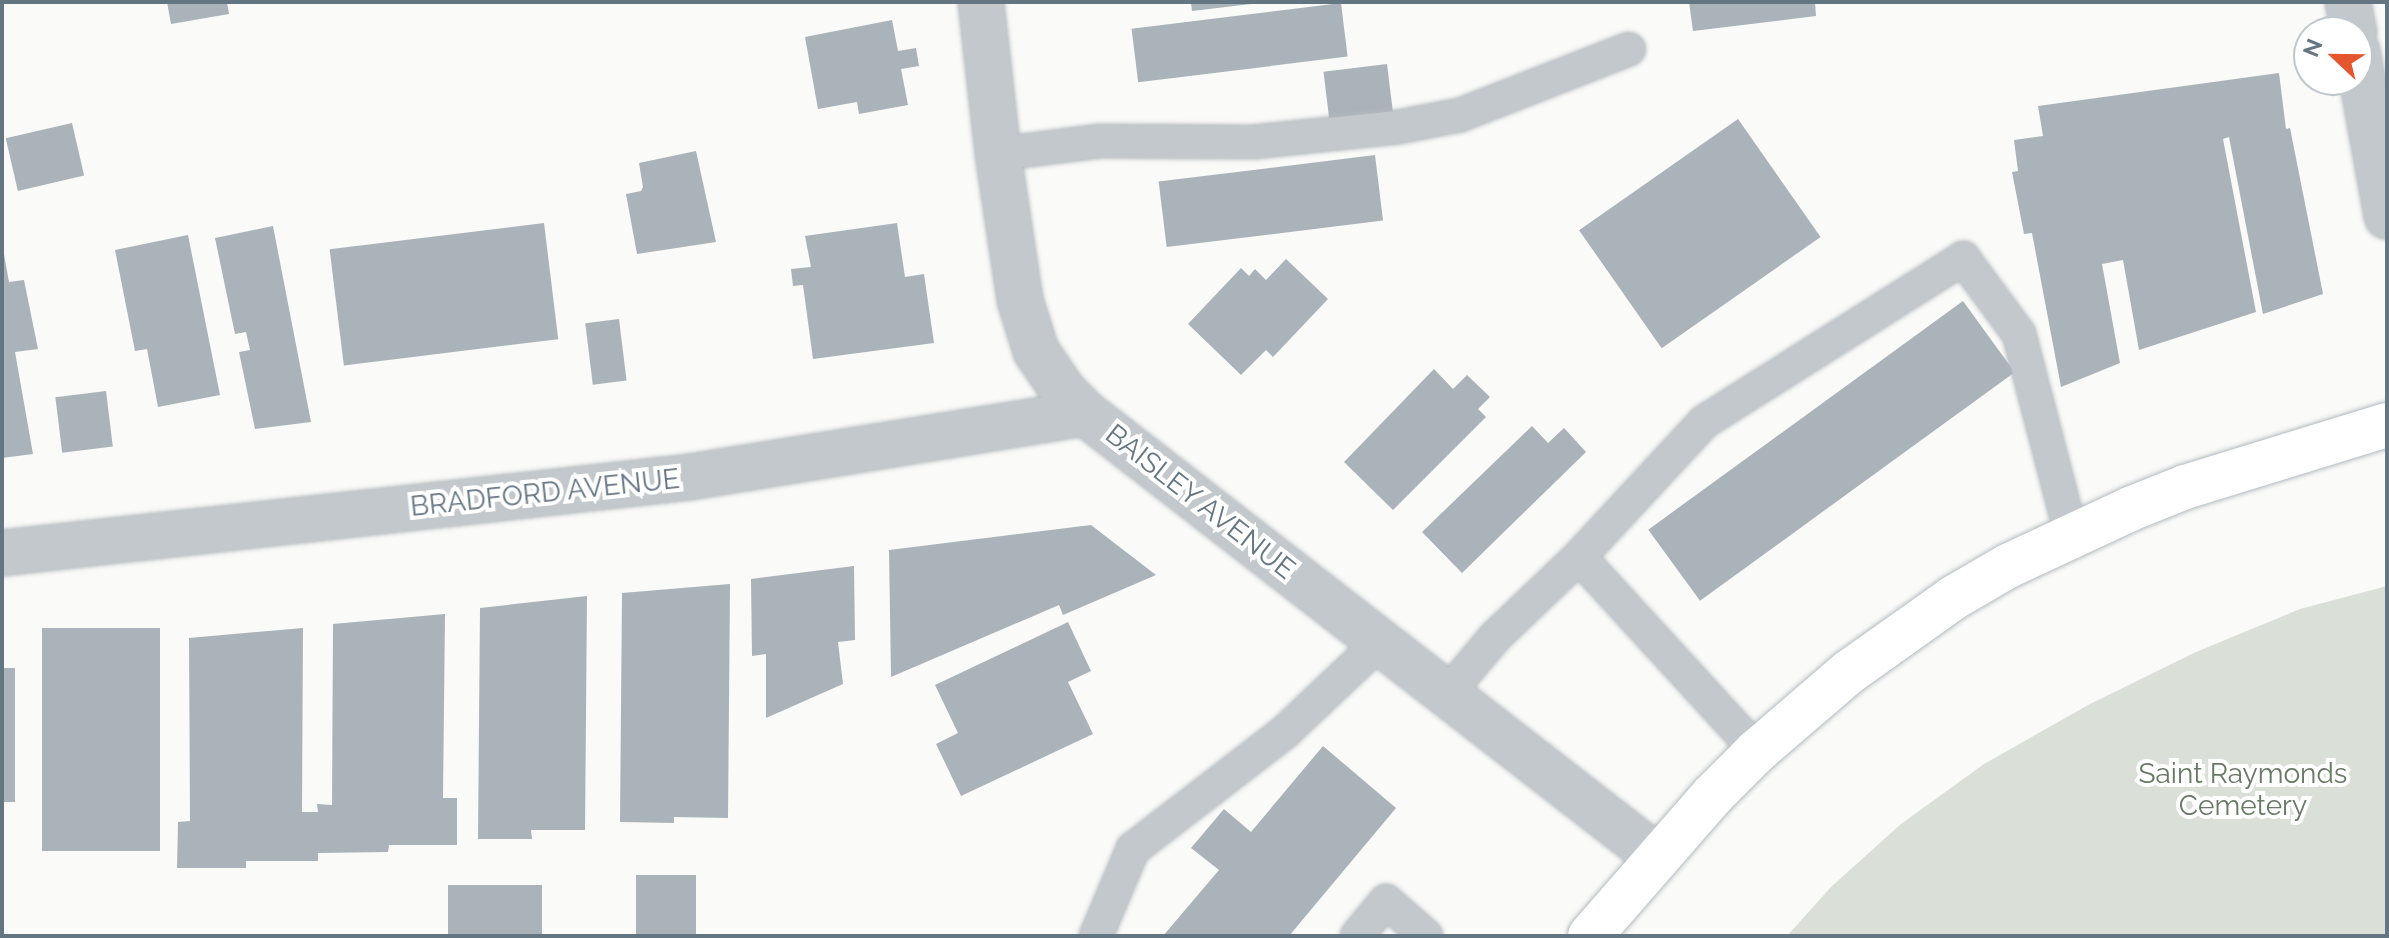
<!DOCTYPE html>
<style>
body{margin:0}
#map{position:relative;width:2389px;height:938px;overflow:hidden;background:#fafaf8;font-family:Raleway,sans-serif}
div>[style]{position:absolute}
[style*='--x']{left:calc(var(--x)*1px);top:calc(var(--y)*1px);width:calc(var(--w)*1px);rotate:calc(var(--a)*1deg)}
.green>*{inset:0;background:#dadfd7}
.building>*{inset:0;background:#aab3b9;transform-origin:0 0}
.roads{filter:drop-shadow(0 0 2px #b3babf) drop-shadow(0 0 2px #b3babf)}
.service>*{height:32px;margin:-16px;padding:0 16px;transform-origin:16px;border-radius:16px;background:#c3c8cc}
.minor>*{height:44px;margin:-22px;padding:0 22px;transform-origin:22px;border-radius:22px;background:#c3c8cc}
.secondary>*{height:44px;margin:-22px;padding:0 22px;transform-origin:22px;border-radius:22px;background:#fff}
span{translate:-50% -50%;white-space:nowrap;text-align:center;line-height:1.15;-webkit-text-stroke:8px #fff;paint-order:stroke}
.street-label{font-size:28px;color:#657683}
.park-label{font-size:28px;color:#687a64}
.frame{position:absolute;inset:0;border:4px solid #657683;pointer-events:none}
.north{position:absolute;left:2293px;top:16px;width:80px;height:80px;box-sizing:border-box;background:#fff;border:2px solid #c1c8cd;border-radius:50%;rotate:292deg;font-size:22px;font-weight:700;line-height:32px;text-align:center;color:#657683}
.north::after{content:'';display:block;margin:auto;width:28px;height:36px;background:#e4572e;clip-path:polygon(50% 0,100% 100%,50% 72%,0 100%)}
</style>
<div id="map">
<div class="green">
<i style="clip-path:polygon(2387px 586px,2387px 936px,1787px 936px,1831px 887px,1901px 824px,1984px 764px,2090px 704px,2196px 652px,2300px 609px)"></i>
</div>
<div class="building">
<i style="clip-path:polygon(167px 2px,227px 2px,229px 14px,171px 24px)"></i>
<i style="clip-path:polygon(1191px 2px,1251px 2px,1251px 4px,1192px 11px)"></i>
<i style="clip-path:polygon(1689px 2px,1815px 2px,1816px 16px,1693px 31px)"></i>
<i style="left:1341px;top:3px;width:54px;height:211px;rotate:83deg"></i>
<i style="clip-path:polygon(892px 20px,898px 51px,916px 48px,919px 66px,901px 69px,908px 105px,859px 114px,857px 102px,818px 109px,805px 37px)"></i>
<i style="left:1387px;top:64px;width:52px;height:64px;rotate:83deg"></i>
<i style="clip-path:polygon(2279px 73px,2286px 129px,2290px 128px,2323px 294px,2263px 314px,2229px 137px,2223px 139px,2256px 312px,2139px 350px,2123px 260px,2102px 264px,2120px 363px,2061px 387px,2032px 233px,2024px 234px,2012px 172px,2018px 171px,2014px 140px,2043px 136px,2038px 106px)"></i>
<i style="left:1738px;top:119px;width:144px;height:194px;rotate:55deg"></i>
<i style="left:72px;top:123px;width:54px;height:68px;rotate:77deg"></i>
<i style="clip-path:polygon(696px 151px,716px 242px,637px 254px,626px 194px,641px 191px,643px 187px,639px 163px)"></i>
<i style="left:1375px;top:155px;width:66px;height:218px;rotate:83deg"></i>
<i style="left:544px;top:223px;width:117px;height:216px;rotate:83deg"></i>
<i style="clip-path:polygon(897px 223px,905px 277px,924px 274px,934px 343px,813px 359px,803px 285px,793px 286px,791px 269px,811px 267px,805px 236px)"></i>
<i style="clip-path:polygon(273px 226px,311px 422px,255px 429px,239px 352px,250px 350px,246px 332px,235px 334px,215px 238px)"></i>
<i style="clip-path:polygon(188px 235px,220px 395px,158px 407px,147px 349px,135px 351px,115px 250px)"></i>
<i style="clip-path:polygon(2px 243px,9px 282px,24px 280px,38px 349px,15px 352px,33px 454px,2px 458px)"></i>
<i style="clip-path:polygon(1286px 259px,1328px 299px,1273px 357px,1266px 350px,1241px 375px,1188px 324px,1241px 268px,1249px 276px,1255px 269px,1266px 280px)"></i>
<i style="left:1963px;top:301px;width:88px;height:389px;rotate:54deg"></i>
<i style="left:619px;top:319px;width:62px;height:34px;rotate:83deg"></i>
<i style="clip-path:polygon(1434px 369px,1453px 389px,1467px 375px,1490px 397px,1478px 409px,1486px 417px,1393px 510px,1344px 462px)"></i>
<i style="left:106px;top:391px;width:56px;height:51px;rotate:83deg"></i>
<i style="clip-path:polygon(1532px 426px,1548px 443px,1564px 428px,1586px 452px,1462px 573px,1422px 532px)"></i>
<i style="clip-path:polygon(1091px 525px,1156px 575px,1063px 615px,1059px 605px,891px 677px,889px 550px)"></i>
<i style="clip-path:polygon(854px 566px,855px 640px,838px 642px,843px 684px,766px 718px,766px 654px,752px 656px,751px 579px)"></i>
<i style="clip-path:polygon(730px 584px,728px 818px,674px 817px,674px 823px,620px 822px,622px 593px)"></i>
<i style="clip-path:polygon(587px 596px,585px 830px,531px 830px,532px 839px,478px 839px,480px 608px)"></i>
<i style="clip-path:polygon(445px 614px,443px 798px,457px 798px,457px 845px,389px 845px,388px 852px,318px 853px,318px 861px,246px 861px,246px 868px,177px 868px,178px 822px,190px 821px,189px 638px,303px 628px,302px 812px,318px 812px,317px 804px,332px 805px,333px 624px)"></i>
<i style="clip-path:polygon(1068px 622px,1091px 671px,1068px 682px,1093px 734px,961px 796px,936px 744px,958px 733px,935px 685px)"></i>
<i style="left:160px;top:628px;width:223px;height:118px;rotate:90deg"></i>
<i style="left:2px;top:668px;width:13px;height:134px"></i>
<i style="clip-path:polygon(1323px 746px,1396px 808px,1289px 936px,1163px 936px,1219px 870px,1191px 848px,1224px 809px,1251px 832px)"></i>
<i style="left:636px;top:875px;width:60px;height:61px"></i>
<i style="left:448px;top:885px;width:94px;height:51px"></i>
</div>
<div class="roads">
<div class="service">
<i style="--x:998;--y:154;--w:102;--a:-7.3"></i>
<i style="--x:1099;--y:141;--w:154;--a:0.4"></i>
<i style="--x:1253;--y:142;--w:146;--a:-5.9"></i>
<i style="--x:1398;--y:127;--w:63;--a:-11"></i>
<i style="--x:1460;--y:115;--w:181;--a:-21.3"></i>
<i style="--x:1447;--y:694;--w:75;--a:-49.9"></i>
<i style="--x:1495;--y:637;--w:116;--a:-43.6"></i>
<i style="--x:1757;--y:751;--w:263;--a:-132.5"></i>
<i style="--x:1579;--y:557;--w:184;--a:-47.2"></i>
<i style="--x:1704;--y:422;--w:307;--a:-32.3"></i>
<i style="--x:1963;--y:258;--w:94;--a:53.6"></i>
<i style="--x:2019;--y:334;--w:207;--a:75.4"></i>
<i style="--x:1096;--y:936;--w:95;--a:-67"></i>
<i style="--x:1133;--y:849;--w:193;--a:-37.6"></i>
<i style="--x:1286;--y:731;--w:129;--a:-43.4"></i>
<i style="--x:1357;--y:936;--w:45;--a:-50.4"></i>
<i style="--x:1386;--y:901;--w:53;--a:41.2"></i>
</div>
<div class="minor">
<i style="--x:981;--y:2;--w:153;--a:83.6"></i>
<i style="--x:998;--y:154;--w:148;--a:81.4"></i>
<i style="--x:1020;--y:300;--w:53;--a:72.6"></i>
<i style="--x:1036;--y:351;--w:50;--a:55.7"></i>
<i style="--x:1064;--y:392;--w:30;--a:45"></i>
<i style="--x:1085;--y:413;--w:724;--a:37.82"></i>
<i style="--x:2348;--y:2;--w:31;--a:79"></i>
<i style="--x:2357;--y:51;--w:168;--a:79.7"></i>
<i style="--x:2;--y:553;--w:692;--a:-6.3"></i>
<i style="--x:690;--y:477;--w:400;--a:-9.2"></i>
</div>
<div class="secondary">
<i style="--x:1590;--y:936;--w:186;--a:-48.9"></i>
<i style="--x:1712;--y:796;--w:64;--a:-45"></i>
<i style="--x:1757;--y:751;--w:121;--a:-40.7"></i>
<i style="--x:1849;--y:672;--w:128;--a:-35.4"></i>
<i style="--x:1953;--y:598;--w:64;--a:-30.2"></i>
<i style="--x:2008;--y:566;--w:135;--a:-25"></i>
<i style="--x:2130;--y:509;--w:59;--a:-21.8"></i>
<i style="--x:2185;--y:487;--w:211;--a:-17.1"></i>
</div>
</div>
<div class="street-label">
<span style="left:545px;top:493px;rotate:-6deg">BRADFORD AVENUE</span>
<span style="left:1200px;top:502px;rotate:38deg">BAISLEY AVENUE</span>
</div>
<div class="park-label">
<span style="left:2243px;top:790px">Saint Raymonds<br>Cemetery</span>
</div>
<div class="frame"></div>
<div class="north">N</div>
</div>
